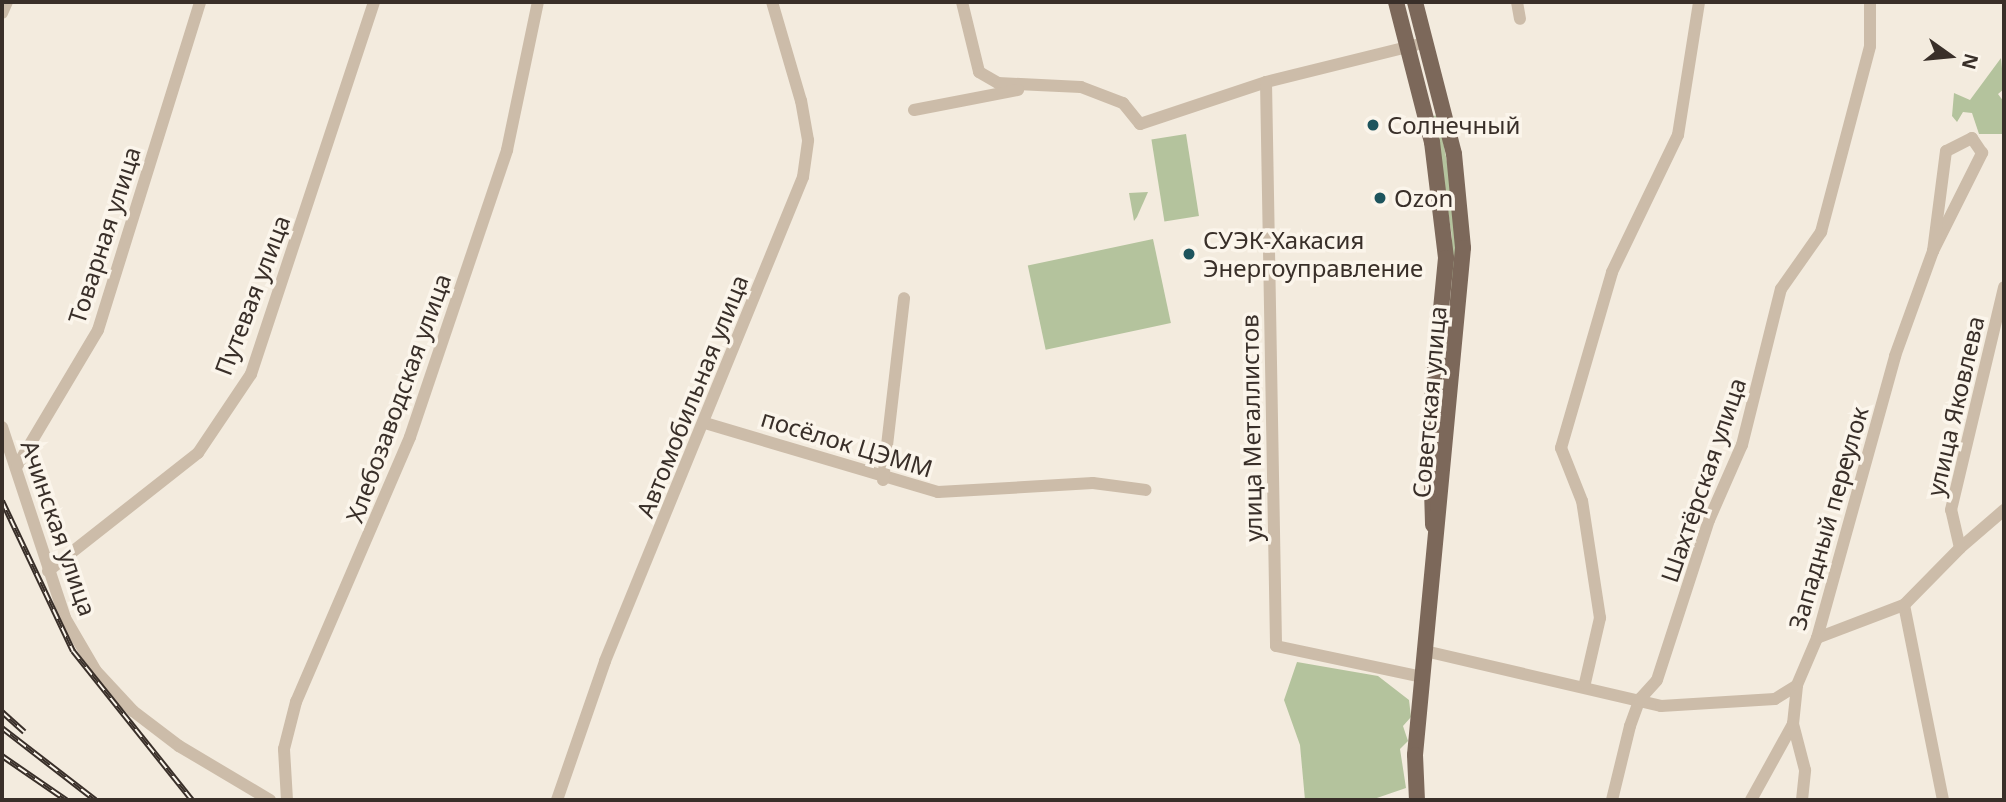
<!DOCTYPE html>
<meta charset="utf-8">
<style>
body{margin:0}
#map{position:relative;width:2006px;height:802px;overflow:hidden;background:#f3ebde;font-family:"Noto Sans",sans-serif}
div>[style]{position:absolute}
[style*='--x']{left:calc(var(--x)*1px);top:calc(var(--y)*1px);width:calc(var(--w)*1px);rotate:calc(var(--a)*1deg)}
.green>*{inset:0;background:#b4c39d;transform-origin:0 0}
.minor>*{height:12px;margin:-6px;padding:0 6px;transform-origin:6px;border-radius:6px;background:#ccbca9}
.major>*{height:16px;margin:-8px;padding:0 8px;transform-origin:8px;border-radius:8px;background:#7c685a}
.rail>*{height:6px;margin-top:-3px;transform-origin:0;background:repeating-linear-gradient(90deg,#fbf5eb 0 10px,#392f29 0 20px);box-sizing:border-box;border-block:2px solid #392f29}
.dots>*{width:19px;height:19px;translate:-50% -50%;box-sizing:border-box;border:4px solid #fbf5eb;border-radius:50%}
span{translate:-50% -50%;white-space:nowrap;text-align:center;line-height:1.15;-webkit-text-stroke:7px #fbf5eb;paint-order:stroke}
.poi-label{font-size:24px;color:#392f29}
.left{translate:0 -50%;text-align:left}
.street-label{font-size:24px;color:#392f29}
.frame{position:absolute;inset:0;border:4px solid #392f29;pointer-events:none}
.north{position:absolute;left:1915px;top:21px;width:70px;height:70px;-webkit-text-stroke:5px #fbf5eb;paint-order:stroke;rotate:105deg;font-size:19px;font-weight:700;line-height:28px;text-align:center;color:#392f29}
.north::after{content:'';display:block;margin:auto;width:24px;height:32px;background:#392f29;clip-path:polygon(50% 0,100% 100%,50% 72%,0 100%)}
</style>
<div id="map">
<div class="green">
<i style="clip-path:polygon(2001px 58px,2004px 89px,1998px 94px,2004px 102px,2004px 134px,1979px 134px,1972px 113px,1963px 112px,1957px 122px,1952px 116px,1954px 93px,1970px 100px)"></i>
<i style="clip-path:polygon(1438px 115px,1452px 188px,1457px 269px,1436px 470px,1452px 280px,1452px 237px,1433px 116px)"></i>
<i style="left:1186px;top:134px;width:83px;height:35px;rotate:81deg"></i>
<i style="clip-path:polygon(1148px 192px,1137px 217px,1134px 221px,1129px 193px)"></i>
<i style="left:1153px;top:239px;width:86px;height:128px;rotate:78deg"></i>
<i style="clip-path:polygon(1297px 662px,1378px 676px,1409px 700px,1411px 717px,1403px 726px,1408px 741px,1400px 749px,1406px 788px,1371px 800px,1305px 800px,1300px 745px,1284px 700px)"></i>
</div>
<div class="minor">
<i style="--x:962;--y:2;--w:72;--a:76.3"></i>
<i style="--x:979;--y:72;--w:22;--a:30"></i>
<i style="--x:998;--y:83;--w:83;--a:2.8"></i>
<i style="--x:1081;--y:87;--w:45;--a:20.9"></i>
<i style="--x:1123;--y:103;--w:27;--a:51"></i>
<i style="--x:1140;--y:124;--w:133;--a:-18.4"></i>
<i style="--x:1266;--y:82;--w:154;--a:-13.9"></i>
<i style="--x:1517;--y:2;--w:17;--a:80"></i>
<i style="--x:2;--y:13;--w:12;--a:-66"></i>
<i style="--x:1266;--y:82;--w:564;--a:88.98"></i>
<i style="--x:1276;--y:646;--w:149;--a:12"></i>
<i style="--x:914;--y:110;--w:106;--a:-10.9"></i>
<i style="--x:705;--y:423;--w:243;--a:16.5"></i>
<i style="--x:938;--y:492;--w:155;--a:-3.3"></i>
<i style="--x:1093;--y:483;--w:53;--a:7.5"></i>
<i style="--x:2;--y:427;--w:201;--a:71.7"></i>
<i style="--x:65;--y:618;--w:61;--a:59.7"></i>
<i style="--x:96;--y:671;--w:54;--a:47.2"></i>
<i style="--x:133;--y:711;--w:58;--a:37.3"></i>
<i style="--x:179;--y:746;--w:106;--a:30.7"></i>
<i style="--x:17;--y:466;--w:158;--a:-59.2"></i>
<i style="--x:98;--y:330;--w:343;--a:-72.7"></i>
<i style="--x:883;--y:480;--w:183;--a:-83.4"></i>
<i style="--x:1960;--y:548;--w:58;--a:-40.8"></i>
<i style="--x:48;--y:571;--w:191;--a:-38.2"></i>
<i style="--x:198;--y:453;--w:95;--a:-56.1"></i>
<i style="--x:251;--y:374;--w:392;--a:-71.7"></i>
<i style="--x:1817;--y:638;--w:93;--a:-20.8"></i>
<i style="--x:1425;--y:651;--w:242;--a:13.1"></i>
<i style="--x:1661;--y:706;--w:114;--a:-3.5"></i>
<i style="--x:1775;--y:699;--w:26;--a:-32"></i>
<i style="--x:1585;--y:683;--w:67;--a:-77"></i>
<i style="--x:1600;--y:618;--w:118;--a:-98.7"></i>
<i style="--x:1582;--y:501;--w:57;--a:-111.6"></i>
<i style="--x:1561;--y:448;--w:183;--a:-73.8"></i>
<i style="--x:1612;--y:272;--w:152;--a:-64.3"></i>
<i style="--x:1678;--y:135;--w:135;--a:-81"></i>
<i style="--x:287;--y:800;--w:51;--a:-93.4"></i>
<i style="--x:284;--y:749;--w:49;--a:-75.7"></i>
<i style="--x:296;--y:702;--w:288;--a:-66.7"></i>
<i style="--x:410;--y:437;--w:303;--a:-71.3"></i>
<i style="--x:507;--y:150;--w:151;--a:-78.2"></i>
<i style="--x:557;--y:800;--w:147;--a:-70.9"></i>
<i style="--x:605;--y:661;--w:523;--a:-67.75"></i>
<i style="--x:803;--y:177;--w:37;--a:-82"></i>
<i style="--x:808;--y:140;--w:40;--a:-100"></i>
<i style="--x:801;--y:101;--w:103;--a:-106.3"></i>
<i style="--x:1612;--y:800;--w:76;--a:-76.3"></i>
<i style="--x:1630;--y:726;--w:29;--a:-70"></i>
<i style="--x:1640;--y:699;--w:25;--a:-48"></i>
<i style="--x:1657;--y:680;--w:168;--a:-72"></i>
<i style="--x:1709;--y:520;--w:82;--a:-66.3"></i>
<i style="--x:1742;--y:445;--w:161;--a:-76"></i>
<i style="--x:1781;--y:289;--w:70;--a:-54.9"></i>
<i style="--x:1821;--y:232;--w:192;--a:-75.2"></i>
<i style="--x:1870;--y:46;--w:44;--a:-90"></i>
<i style="--x:1751;--y:800;--w:87;--a:-61.1"></i>
<i style="--x:1802;--y:800;--w:30;--a:-84"></i>
<i style="--x:1805;--y:770;--w:48;--a:-104.6"></i>
<i style="--x:1793;--y:724;--w:39;--a:-84"></i>
<i style="--x:1797;--y:685;--w:51;--a:-66.9"></i>
<i style="--x:1817;--y:638;--w:293;--a:-74.5"></i>
<i style="--x:1895;--y:356;--w:112;--a:-70.1"></i>
<i style="--x:1933;--y:251;--w:110;--a:-63.4"></i>
<i style="--x:1982;--y:153;--w:18;--a:-124"></i>
<i style="--x:1972;--y:138;--w:29;--a:153"></i>
<i style="--x:1946;--y:151;--w:101;--a:97.4"></i>
<i style="--x:1943;--y:800;--w:199;--a:-101.3"></i>
<i style="--x:1904;--y:605;--w:80;--a:-45.5"></i>
<i style="--x:1960;--y:548;--w:39;--a:-103"></i>
<i style="--x:1951;--y:510;--w:229;--a:-76.6"></i>
</div>
<div class="major">
<i style="--x:1396;--y:2;--w:145;--a:75.6"></i>
<i style="--x:1432;--y:142;--w:117;--a:83.1"></i>
<i style="--x:1446;--y:258;--w:165;--a:95.6"></i>
<i style="--x:1430;--y:422;--w:103;--a:88.3"></i>
<i style="--x:1415;--y:2;--w:157;--a:75.6"></i>
<i style="--x:1454;--y:154;--w:94;--a:84.5"></i>
<i style="--x:1463;--y:248;--w:509;--a:95.41"></i>
<i style="--x:1415;--y:755;--w:45;--a:87.5"></i>
</div>
<div class="rail">
<i style="--x:2;--y:501;--w:166;--a:64.7"></i>
<i style="--x:73;--y:651;--w:191;--a:51.4"></i>
<i style="--x:2;--y:712;--w:30;--a:42"></i>
<i style="--x:2;--y:728;--w:118;--a:37.7"></i>
<i style="--x:2;--y:756;--w:78;--a:34.5"></i>
</div>
<div class="dots">
<i style="left:1373px;top:125px;background:#1d545d"></i>
<i style="left:1380px;top:198px;background:#1d545d"></i>
<i style="left:1189px;top:254px;background:#1d545d"></i>
</div>
<div class="poi-label">
<span class="left" style="left:1387px;top:125px">Солнечный</span>
<span class="left" style="left:1394px;top:198px">Ozon</span>
<span class="left" style="left:1203px;top:254px">СУЭК-Хакасия<br>Энергоуправление</span>
</div>
<div class="street-label">
<span style="left:104px;top:235px;rotate:-72deg">Товарная улица</span>
<span style="left:252px;top:295px;rotate:-69deg">Путевая улица</span>
<span style="left:692px;top:396px;rotate:-68deg">Автомобильная улица</span>
<span style="left:398px;top:398px;rotate:-70deg">Хлебозаводская улица</span>
<span style="left:1429px;top:402px;rotate:-85deg">Советская улица</span>
<span style="left:1955px;top:406px;rotate:-77deg">улица Яковлева</span>
<span style="left:1251px;top:428px;rotate:-91deg">улица Металлистов</span>
<span style="left:847px;top:443px;rotate:17deg">посёлок ЦЭММ</span>
<span style="left:1703px;top:480px;rotate:-71deg">Шахтёрская улица</span>
<span style="left:1828px;top:518px;rotate:-74deg">Западный переулок</span>
<span style="left:59px;top:528px;rotate:71deg">Ачинская улица</span>
</div>
<div class="frame"></div>
<div class="north">N</div>
</div>
